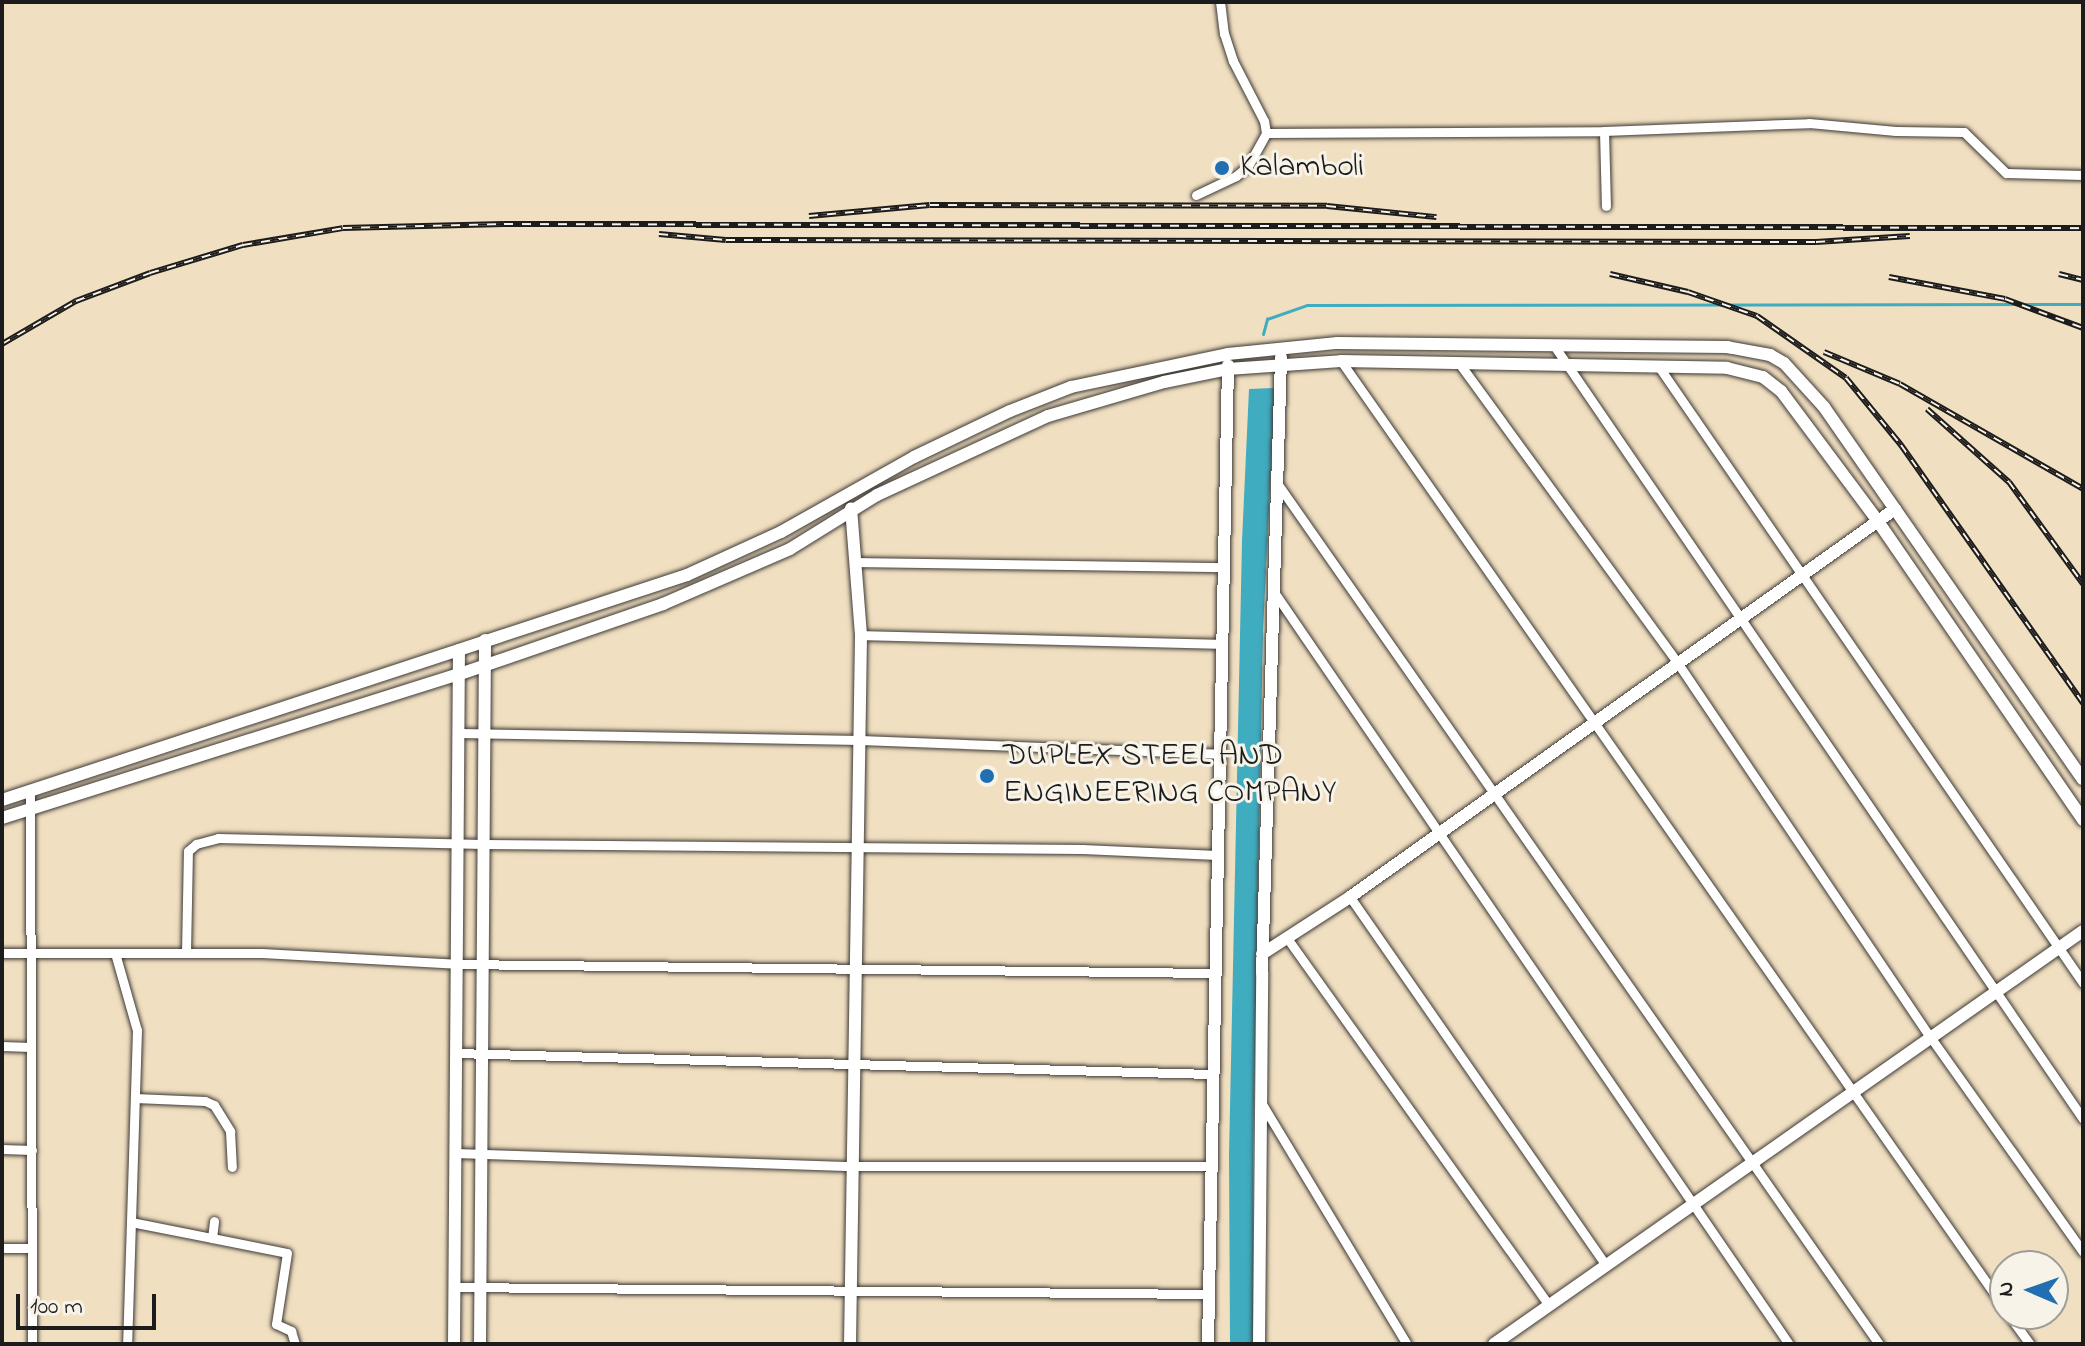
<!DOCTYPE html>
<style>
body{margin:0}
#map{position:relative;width:2085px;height:1346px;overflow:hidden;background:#f1dfc1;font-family:"Indie Flower",sans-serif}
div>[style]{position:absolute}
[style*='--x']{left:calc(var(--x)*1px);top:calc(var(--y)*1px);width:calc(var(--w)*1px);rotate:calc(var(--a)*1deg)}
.water>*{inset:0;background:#40acbf}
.stream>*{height:3px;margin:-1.5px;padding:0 1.5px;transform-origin:1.5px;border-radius:1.5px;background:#40acbf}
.roads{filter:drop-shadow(0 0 2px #3c3935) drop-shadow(0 0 2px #3c3935)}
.minor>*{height:9px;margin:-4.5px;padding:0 4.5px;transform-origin:4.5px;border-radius:4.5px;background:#fff}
.tertiary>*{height:12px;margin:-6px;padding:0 6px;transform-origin:6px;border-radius:6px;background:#fff}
.rail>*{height:6px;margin-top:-3px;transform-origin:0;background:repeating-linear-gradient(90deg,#f7f3e8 0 9px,#1c1c1c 0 18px);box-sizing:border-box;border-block:2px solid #1c1c1c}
.dots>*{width:22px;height:22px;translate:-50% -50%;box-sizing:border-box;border:4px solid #f7f3e8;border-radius:50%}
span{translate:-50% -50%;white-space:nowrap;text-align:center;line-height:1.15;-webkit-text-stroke:6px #f7f3e8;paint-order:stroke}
.poi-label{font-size:32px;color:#1c1c1c}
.left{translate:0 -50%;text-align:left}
.frame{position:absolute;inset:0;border:4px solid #1c1c1c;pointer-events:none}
.north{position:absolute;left:1989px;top:1250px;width:80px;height:80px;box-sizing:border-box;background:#f7f3e8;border:2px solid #9f9d96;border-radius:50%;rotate:272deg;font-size:22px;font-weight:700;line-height:32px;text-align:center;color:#1c1c1c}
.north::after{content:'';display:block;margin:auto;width:28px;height:36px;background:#1f6fb2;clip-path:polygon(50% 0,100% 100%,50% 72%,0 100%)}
.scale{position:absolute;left:16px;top:1294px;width:140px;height:36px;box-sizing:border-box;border:4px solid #1c1c1c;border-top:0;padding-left:10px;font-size:24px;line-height:28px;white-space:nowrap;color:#1c1c1c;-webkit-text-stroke:6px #f7f3e8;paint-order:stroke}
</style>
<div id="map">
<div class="water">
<i style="clip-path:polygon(1275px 388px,1263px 631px,1253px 1153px,1253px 1344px,1230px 1344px,1229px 1155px,1242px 541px,1249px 389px)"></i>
</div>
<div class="stream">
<i style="--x:1263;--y:334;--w:16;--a:-75"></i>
<i style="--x:1267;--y:319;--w:42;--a:-19.3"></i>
<i style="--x:1307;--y:305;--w:776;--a:-0.07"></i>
</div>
<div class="roads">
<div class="minor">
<i style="--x:1604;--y:131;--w:205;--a:-2.2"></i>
<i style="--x:1809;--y:123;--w:87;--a:5.3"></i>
<i style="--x:1896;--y:131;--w:68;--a:0.8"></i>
<i style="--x:1964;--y:132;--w:59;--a:44.3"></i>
<i style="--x:2006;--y:173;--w:77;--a:1.5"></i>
<i style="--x:1266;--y:133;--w:338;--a:-0.3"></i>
<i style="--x:1604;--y:131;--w:75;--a:88.5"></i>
<i style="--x:1196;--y:195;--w:44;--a:-25.4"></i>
<i style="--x:1236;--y:176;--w:16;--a:-40"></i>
<i style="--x:1248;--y:166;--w:38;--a:-61"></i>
<i style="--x:1266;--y:133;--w:12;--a:-99"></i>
<i style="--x:1264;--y:121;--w:68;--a:-117.3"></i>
<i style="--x:1233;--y:61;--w:28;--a:-108"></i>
<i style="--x:1224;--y:34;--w:32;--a:-97"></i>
<i style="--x:1555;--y:347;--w:935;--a:55.63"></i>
<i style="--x:1341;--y:361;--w:1157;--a:54.99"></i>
<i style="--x:1459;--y:363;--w:374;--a:53.9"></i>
<i style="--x:1679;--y:665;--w:450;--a:56"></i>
<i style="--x:1931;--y:1038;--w:262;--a:54.6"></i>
<i style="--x:1659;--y:367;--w:748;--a:55.46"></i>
<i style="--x:1277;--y:483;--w:1051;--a:55.04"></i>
<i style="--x:857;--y:562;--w:367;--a:0.8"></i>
<i style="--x:1274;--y:592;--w:911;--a:55.6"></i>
<i style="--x:861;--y:635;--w:361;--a:1.4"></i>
<i style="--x:459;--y:733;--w:401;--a:1"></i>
<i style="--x:860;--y:740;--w:359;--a:2.2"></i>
<i style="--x:30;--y:793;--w:551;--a:89.79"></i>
<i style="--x:1350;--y:897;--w:449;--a:55.2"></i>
<i style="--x:1287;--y:938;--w:451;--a:54.5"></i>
<i style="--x:2;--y:953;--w:260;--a:0"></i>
<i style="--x:262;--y:953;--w:194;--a:3.2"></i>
<i style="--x:456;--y:964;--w:758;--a:0.68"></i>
<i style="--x:115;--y:953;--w:80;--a:74.1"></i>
<i style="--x:137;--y:1030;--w:314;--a:91.8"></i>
<i style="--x:186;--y:953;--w:102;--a:-88.9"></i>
<i style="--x:188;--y:851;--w:11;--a:-41"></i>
<i style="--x:196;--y:844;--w:23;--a:-15"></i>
<i style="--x:218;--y:838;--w:265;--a:1.3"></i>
<i style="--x:483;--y:844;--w:599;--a:0.48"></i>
<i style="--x:1082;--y:849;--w:135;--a:2.5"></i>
<i style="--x:2;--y:1046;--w:29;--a:2"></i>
<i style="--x:455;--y:1053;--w:757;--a:1.59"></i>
<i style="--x:135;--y:1098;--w:70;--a:2.5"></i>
<i style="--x:205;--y:1101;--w:10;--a:24"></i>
<i style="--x:214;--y:1105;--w:31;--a:58"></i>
<i style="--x:230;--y:1131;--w:36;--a:87"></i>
<i style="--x:1262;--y:1104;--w:280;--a:58.9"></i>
<i style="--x:2;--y:1149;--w:30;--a:2"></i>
<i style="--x:455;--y:1153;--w:398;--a:1.9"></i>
<i style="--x:853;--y:1166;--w:357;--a:0"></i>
<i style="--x:131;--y:1222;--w:83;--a:11.2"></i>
<i style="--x:212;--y:1238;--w:17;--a:-83"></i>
<i style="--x:212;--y:1238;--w:76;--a:11.3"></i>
<i style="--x:287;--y:1253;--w:72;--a:98.8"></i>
<i style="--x:276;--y:1324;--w:17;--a:25"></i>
<i style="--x:291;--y:1331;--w:14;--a:73"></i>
<i style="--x:2;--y:1248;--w:30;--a:0"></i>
<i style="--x:454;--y:1287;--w:754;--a:0.53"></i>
<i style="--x:2008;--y:1314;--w:37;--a:54"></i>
</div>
<div class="tertiary">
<i style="--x:2;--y:800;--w:721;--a:-18.18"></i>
<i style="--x:687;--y:575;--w:103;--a:-24.6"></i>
<i style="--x:781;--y:532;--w:153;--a:-29.4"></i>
<i style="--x:914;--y:457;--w:106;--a:-25.6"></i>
<i style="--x:1010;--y:411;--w:66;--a:-21.5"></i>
<i style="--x:1071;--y:387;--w:160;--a:-11.9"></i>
<i style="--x:1228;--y:354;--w:110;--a:-5.8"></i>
<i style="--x:1337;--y:343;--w:390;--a:0.6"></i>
<i style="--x:1727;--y:347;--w:44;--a:10.5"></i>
<i style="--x:1770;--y:355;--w:16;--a:30"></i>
<i style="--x:1784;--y:363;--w:59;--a:47.7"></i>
<i style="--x:1824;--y:407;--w:453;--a:55.2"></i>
<i style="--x:2;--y:818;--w:480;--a:-17.5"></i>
<i style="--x:460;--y:674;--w:215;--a:-19"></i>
<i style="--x:663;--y:604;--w:138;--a:-23.4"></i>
<i style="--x:790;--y:549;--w:102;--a:-31.8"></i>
<i style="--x:877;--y:495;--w:188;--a:-24.8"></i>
<i style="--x:1048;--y:416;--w:121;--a:-16.3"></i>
<i style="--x:1164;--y:382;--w:65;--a:-11.5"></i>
<i style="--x:1228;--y:369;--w:113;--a:-4"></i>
<i style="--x:1341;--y:361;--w:386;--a:1"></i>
<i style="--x:1727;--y:368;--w:37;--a:14"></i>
<i style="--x:1763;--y:377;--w:23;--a:38"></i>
<i style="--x:1781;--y:391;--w:161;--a:53.3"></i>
<i style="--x:1877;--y:520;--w:364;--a:55.5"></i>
<i style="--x:1262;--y:954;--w:105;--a:-32.9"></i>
<i style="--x:1350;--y:897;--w:669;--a:-35.45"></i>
<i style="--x:454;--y:1344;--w:694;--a:-89.59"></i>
<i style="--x:480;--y:1344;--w:704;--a:-89.59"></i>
<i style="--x:850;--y:1344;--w:709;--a:-89.11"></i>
<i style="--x:861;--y:635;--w:127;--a:-94.5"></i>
<i style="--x:1208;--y:1344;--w:979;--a:-88.83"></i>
<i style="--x:1259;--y:1344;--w:371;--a:-89.5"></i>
<i style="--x:1262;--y:973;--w:616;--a:-88.23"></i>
<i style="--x:1494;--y:1344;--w:719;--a:-35.04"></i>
</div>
</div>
<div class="rail">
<i style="--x:809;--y:216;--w:121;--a:-5.2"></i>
<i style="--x:930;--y:205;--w:397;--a:0.1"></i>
<i style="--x:1327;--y:206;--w:110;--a:5.8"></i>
<i style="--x:659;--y:234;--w:67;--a:5.1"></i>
<i style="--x:726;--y:240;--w:1090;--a:0.11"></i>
<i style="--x:1816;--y:242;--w:94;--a:-3.7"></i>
<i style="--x:1610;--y:274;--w:80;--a:13"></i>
<i style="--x:1688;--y:292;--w:73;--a:19.2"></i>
<i style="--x:1757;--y:316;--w:108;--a:34.9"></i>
<i style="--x:1846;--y:378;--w:87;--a:50.6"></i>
<i style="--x:1901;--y:445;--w:316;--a:54.8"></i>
<i style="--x:2059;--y:274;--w:25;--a:14"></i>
<i style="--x:1889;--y:277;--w:118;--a:10.7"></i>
<i style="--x:2005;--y:299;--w:83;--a:20.4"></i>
<i style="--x:2;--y:344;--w:86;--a:-30.2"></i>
<i style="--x:76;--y:301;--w:79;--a:-20.7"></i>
<i style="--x:150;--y:273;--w:97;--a:-16.8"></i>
<i style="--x:243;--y:245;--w:101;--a:-9.6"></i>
<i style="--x:343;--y:228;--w:161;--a:-1.4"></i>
<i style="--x:504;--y:224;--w:1579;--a:0.15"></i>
<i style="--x:1824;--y:352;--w:82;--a:22.8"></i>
<i style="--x:1900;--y:384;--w:211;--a:29.8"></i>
<i style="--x:1927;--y:409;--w:110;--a:41.7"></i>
<i style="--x:2009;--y:482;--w:126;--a:54"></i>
</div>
<div class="dots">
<i style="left:1222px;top:168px;background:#1f6fb2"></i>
<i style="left:987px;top:776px;background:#1f6fb2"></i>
</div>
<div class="poi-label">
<span class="left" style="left:1240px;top:168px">Kalamboli</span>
<span class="left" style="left:1003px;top:776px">DUPLEX STEEL AND<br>ENGINEERING COMPANY</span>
</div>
<div class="frame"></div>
<div class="north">N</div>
<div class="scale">100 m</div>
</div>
